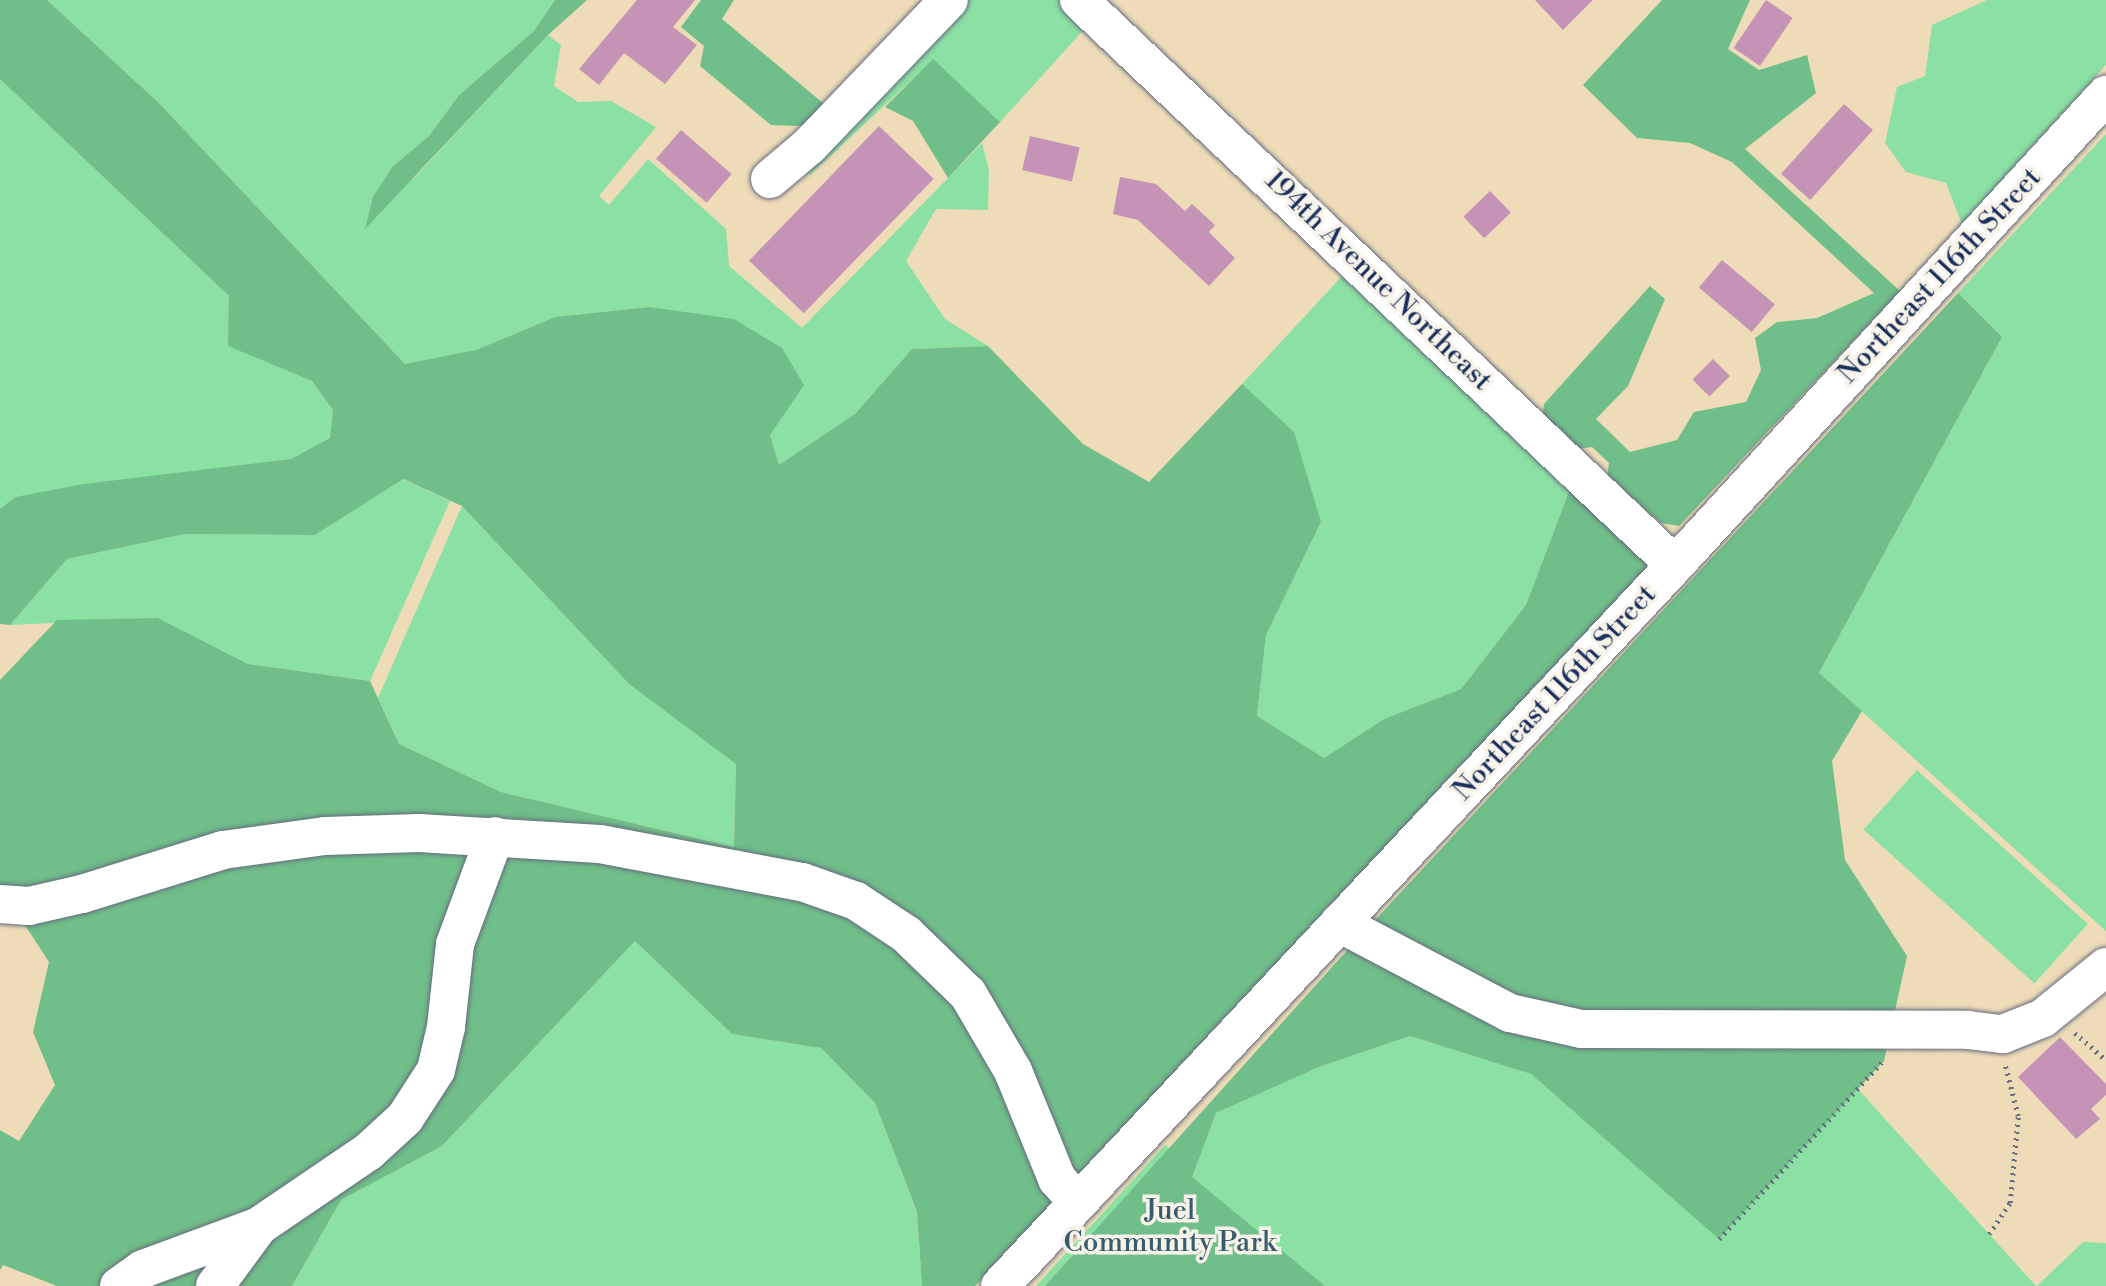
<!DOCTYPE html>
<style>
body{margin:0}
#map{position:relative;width:2106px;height:1286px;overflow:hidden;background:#eedcb9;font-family:"Libre Bodoni",serif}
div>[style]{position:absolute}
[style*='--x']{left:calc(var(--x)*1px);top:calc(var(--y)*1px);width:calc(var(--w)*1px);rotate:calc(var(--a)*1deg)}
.green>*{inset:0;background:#8be0a3;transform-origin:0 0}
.forest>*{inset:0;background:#70be89}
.building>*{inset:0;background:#c493b6;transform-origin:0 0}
.path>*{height:4.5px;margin-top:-2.25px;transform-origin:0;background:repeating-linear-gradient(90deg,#656c7e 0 2px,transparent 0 7px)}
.roads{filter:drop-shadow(0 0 2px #656c7e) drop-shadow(0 0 2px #656c7e)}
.minor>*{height:38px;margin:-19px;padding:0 19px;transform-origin:19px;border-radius:19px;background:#fff}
span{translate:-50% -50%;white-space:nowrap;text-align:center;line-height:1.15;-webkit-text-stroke:7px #f7f3e8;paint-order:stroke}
.street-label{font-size:28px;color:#1b2f5e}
.park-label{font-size:28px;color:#375b6f}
</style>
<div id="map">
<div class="green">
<i style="clip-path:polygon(47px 0,555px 0,534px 31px,459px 95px,429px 136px,393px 166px,414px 178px,548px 35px,561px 45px,554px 86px,578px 102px,611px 101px,656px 127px,599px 196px,609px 205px,648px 159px,726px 229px,729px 266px,802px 328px,982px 143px,989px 170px,988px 210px,936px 209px,906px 261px,945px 319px,988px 346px,912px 349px,855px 414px,779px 465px,770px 435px,649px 307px,555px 317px,476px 350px,453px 374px,405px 364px,159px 103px)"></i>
<i style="clip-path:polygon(962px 0,1062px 0,1089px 24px,1000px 122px,933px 60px,810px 175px,801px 165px)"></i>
<i style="clip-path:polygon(1987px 0,2106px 0,2106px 65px,1962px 224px,1946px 183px,1906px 172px,1885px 143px,1897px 87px,1925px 76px,1932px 25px)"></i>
<i style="clip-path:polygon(0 79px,229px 296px,229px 346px,312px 381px,333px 410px,330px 438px,291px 459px,15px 497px,0 509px)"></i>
<i style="clip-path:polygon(2106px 134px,2106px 931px,1819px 673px,2002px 337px,1958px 293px)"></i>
<i style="clip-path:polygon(1345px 273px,1571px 486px,1526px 605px,1461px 689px,1384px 719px,1324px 758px,1257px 716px,1266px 635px,1321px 522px,1242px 384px)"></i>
<i style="clip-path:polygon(402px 479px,450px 501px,370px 681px,248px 664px,158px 618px,10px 625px,67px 559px,185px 534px,315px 535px)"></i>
<i style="clip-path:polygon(462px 506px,629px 684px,736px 763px,734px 847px,501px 792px,399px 744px,378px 698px)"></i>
<i style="left:1917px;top:770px;width:230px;height:80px;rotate:42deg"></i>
<i style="clip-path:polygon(635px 941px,732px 1034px,821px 1048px,875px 1103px,917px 1213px,922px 1286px,292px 1286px,341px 1200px,442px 1146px)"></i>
<i style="clip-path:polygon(1410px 1036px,1531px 1074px,1719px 1238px,1857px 1088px,2036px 1286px,1036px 1286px,1165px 1145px,1194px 1170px,1216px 1113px,1319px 1067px)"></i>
<i style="clip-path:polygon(2083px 1242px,2106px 1243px,2106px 1286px,2037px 1286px)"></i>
</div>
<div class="forest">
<i style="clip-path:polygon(0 0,47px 0,159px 103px,405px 364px,476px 350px,555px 317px,649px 307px,734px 319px,782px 348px,804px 385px,770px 435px,779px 465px,855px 414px,912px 349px,988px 346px,1083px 444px,1149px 482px,1242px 384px,1294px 432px,1321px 522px,1266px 635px,1257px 716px,1324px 758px,1384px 719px,1461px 689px,1526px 605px,1571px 486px,1654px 566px,975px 1286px,922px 1286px,917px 1212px,875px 1103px,821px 1048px,732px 1034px,635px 941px,442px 1146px,341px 1200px,292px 1286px,57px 1286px,3px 1265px,0 1270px,0 1130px,19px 1141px,55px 1085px,33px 1032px,49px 962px,0 887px,0 680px,57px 620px,158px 618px,248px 664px,370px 681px,399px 744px,501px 792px,734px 847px,736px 764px,629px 684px,462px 506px,403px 479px,315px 535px,185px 534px,67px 559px,10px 625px,0 624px,0 509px,15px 497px,84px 484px,291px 459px,330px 438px,333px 410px,312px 381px,228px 346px,229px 296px,0 79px)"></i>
<i style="clip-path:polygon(555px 0,587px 0,548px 35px,365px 229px,373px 197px,393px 166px,429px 136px,459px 95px,534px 31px)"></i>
<i style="clip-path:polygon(701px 0,734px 0,722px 19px,829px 108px,824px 120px,798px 126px,771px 125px,700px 66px,704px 46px,681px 27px)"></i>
<i style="clip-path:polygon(1662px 0,1750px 0,1728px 49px,1759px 70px,1807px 55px,1816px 93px,1745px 149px,1900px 291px,1679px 526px,1661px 523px,1607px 477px,1609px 463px,1592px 447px,1576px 449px,1542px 419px,1544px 404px,1650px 286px,1665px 299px,1628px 386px,1596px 419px,1630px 452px,1677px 440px,1694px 412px,1746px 402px,1761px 370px,1755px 338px,1777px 322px,1817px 318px,1874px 293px,1732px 162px,1690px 143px,1637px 138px,1583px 85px)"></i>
<i style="clip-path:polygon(933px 59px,1000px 122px,948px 178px,913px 121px,885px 107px)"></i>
<i style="clip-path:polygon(1958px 293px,2002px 337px,1819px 673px,1862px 711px,1832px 761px,1845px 860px,1907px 956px,1884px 1061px,1719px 1239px,1531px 1074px,1410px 1036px,1319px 1067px,1216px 1113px,1192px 1177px,1325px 1286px,1045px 1286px,1351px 946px)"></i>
</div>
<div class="building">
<i style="clip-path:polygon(637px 0,695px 0,673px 27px,697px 45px,665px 84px,624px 53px,599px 85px,579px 69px)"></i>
<i style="clip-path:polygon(1535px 0,1593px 0,1563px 30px)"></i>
<i style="left:1766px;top:0;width:32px;height:58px;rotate:34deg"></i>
<i style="left:1844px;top:104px;width:39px;height:94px;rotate:42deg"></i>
<i style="left:879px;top:126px;width:76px;height:187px;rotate:44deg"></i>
<i style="left:681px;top:130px;width:67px;height:38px;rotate:41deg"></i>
<i style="left:1030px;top:136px;width:51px;height:35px;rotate:13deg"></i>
<i style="clip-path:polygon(1120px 177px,1156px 184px,1185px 211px,1192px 204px,1215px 225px,1209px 232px,1235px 258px,1209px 286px,1138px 220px,1113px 214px)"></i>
<i style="left:1490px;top:191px;width:30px;height:37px;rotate:46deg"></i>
<i style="left:1722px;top:260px;width:69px;height:36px;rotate:40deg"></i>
<i style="left:1713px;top:359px;width:24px;height:29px;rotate:45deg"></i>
<i style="clip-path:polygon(2060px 1037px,2106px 1084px,2106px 1095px,2091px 1109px,2100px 1119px,2076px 1139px,2018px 1077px)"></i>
</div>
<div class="path">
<i style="--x:2075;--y:1033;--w:41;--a:41.1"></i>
<i style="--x:1989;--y:1234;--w:37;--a:-56"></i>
<i style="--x:2010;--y:1203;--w:87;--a:-84.7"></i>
<i style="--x:2018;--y:1116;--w:53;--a:-104.3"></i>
<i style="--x:1719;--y:1239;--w:241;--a:-47.4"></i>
</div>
<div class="roads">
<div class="minor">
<i style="--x:1079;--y:0;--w:821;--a:43.47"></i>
<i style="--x:770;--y:179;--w:51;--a:-40.2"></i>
<i style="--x:809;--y:146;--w:202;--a:-46.2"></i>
<i style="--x:0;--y:904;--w:29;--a:4"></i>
<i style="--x:29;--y:906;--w:54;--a:-12.8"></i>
<i style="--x:82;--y:894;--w:148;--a:-17.3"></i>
<i style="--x:223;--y:850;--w:103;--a:-7.8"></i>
<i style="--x:325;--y:836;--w:94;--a:-1.8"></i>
<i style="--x:419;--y:833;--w:181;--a:3.5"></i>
<i style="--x:600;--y:844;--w:206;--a:10.7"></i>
<i style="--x:802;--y:882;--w:57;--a:19.4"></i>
<i style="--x:856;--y:901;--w:60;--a:33.4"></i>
<i style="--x:906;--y:934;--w:86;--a:44.1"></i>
<i style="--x:968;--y:994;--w:89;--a:59.7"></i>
<i style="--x:1013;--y:1071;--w:117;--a:67.8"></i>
<i style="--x:1057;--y:1179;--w:31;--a:48"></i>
<i style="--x:1339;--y:923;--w:193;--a:27.8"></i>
<i style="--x:1510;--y:1013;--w:73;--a:12.7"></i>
<i style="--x:1581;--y:1029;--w:387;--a:0.1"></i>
<i style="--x:1968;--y:1030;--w:35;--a:7"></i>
<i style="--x:2003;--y:1034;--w:43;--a:-21.8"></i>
<i style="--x:2043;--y:1018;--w:81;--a:-39"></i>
<i style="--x:119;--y:1286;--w:29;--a:-35"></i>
<i style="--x:143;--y:1269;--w:124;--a:-20.3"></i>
<i style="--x:259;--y:1226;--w:132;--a:-34.2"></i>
<i style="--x:368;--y:1152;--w:50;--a:-42.6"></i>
<i style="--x:405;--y:1118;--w:57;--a:-57.1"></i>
<i style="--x:436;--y:1070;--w:44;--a:-76.9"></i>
<i style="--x:446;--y:1027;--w:83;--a:-83.8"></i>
<i style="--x:455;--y:944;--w:115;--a:-69.7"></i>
<i style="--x:215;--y:1286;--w:74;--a:-53.7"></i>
<i style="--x:1000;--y:1286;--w:988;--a:-46.89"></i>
<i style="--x:1675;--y:565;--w:638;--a:-47.48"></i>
</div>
</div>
<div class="street-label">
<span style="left:1940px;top:276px;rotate:-47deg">Northeast 116th Street</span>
<span style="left:1378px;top:281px;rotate:44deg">194th Avenue Northeast</span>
<span style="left:1555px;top:693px;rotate:-47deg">Northeast 116th Street</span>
</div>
<div class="park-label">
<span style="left:1170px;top:1227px">Juel<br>Community Park</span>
</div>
</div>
